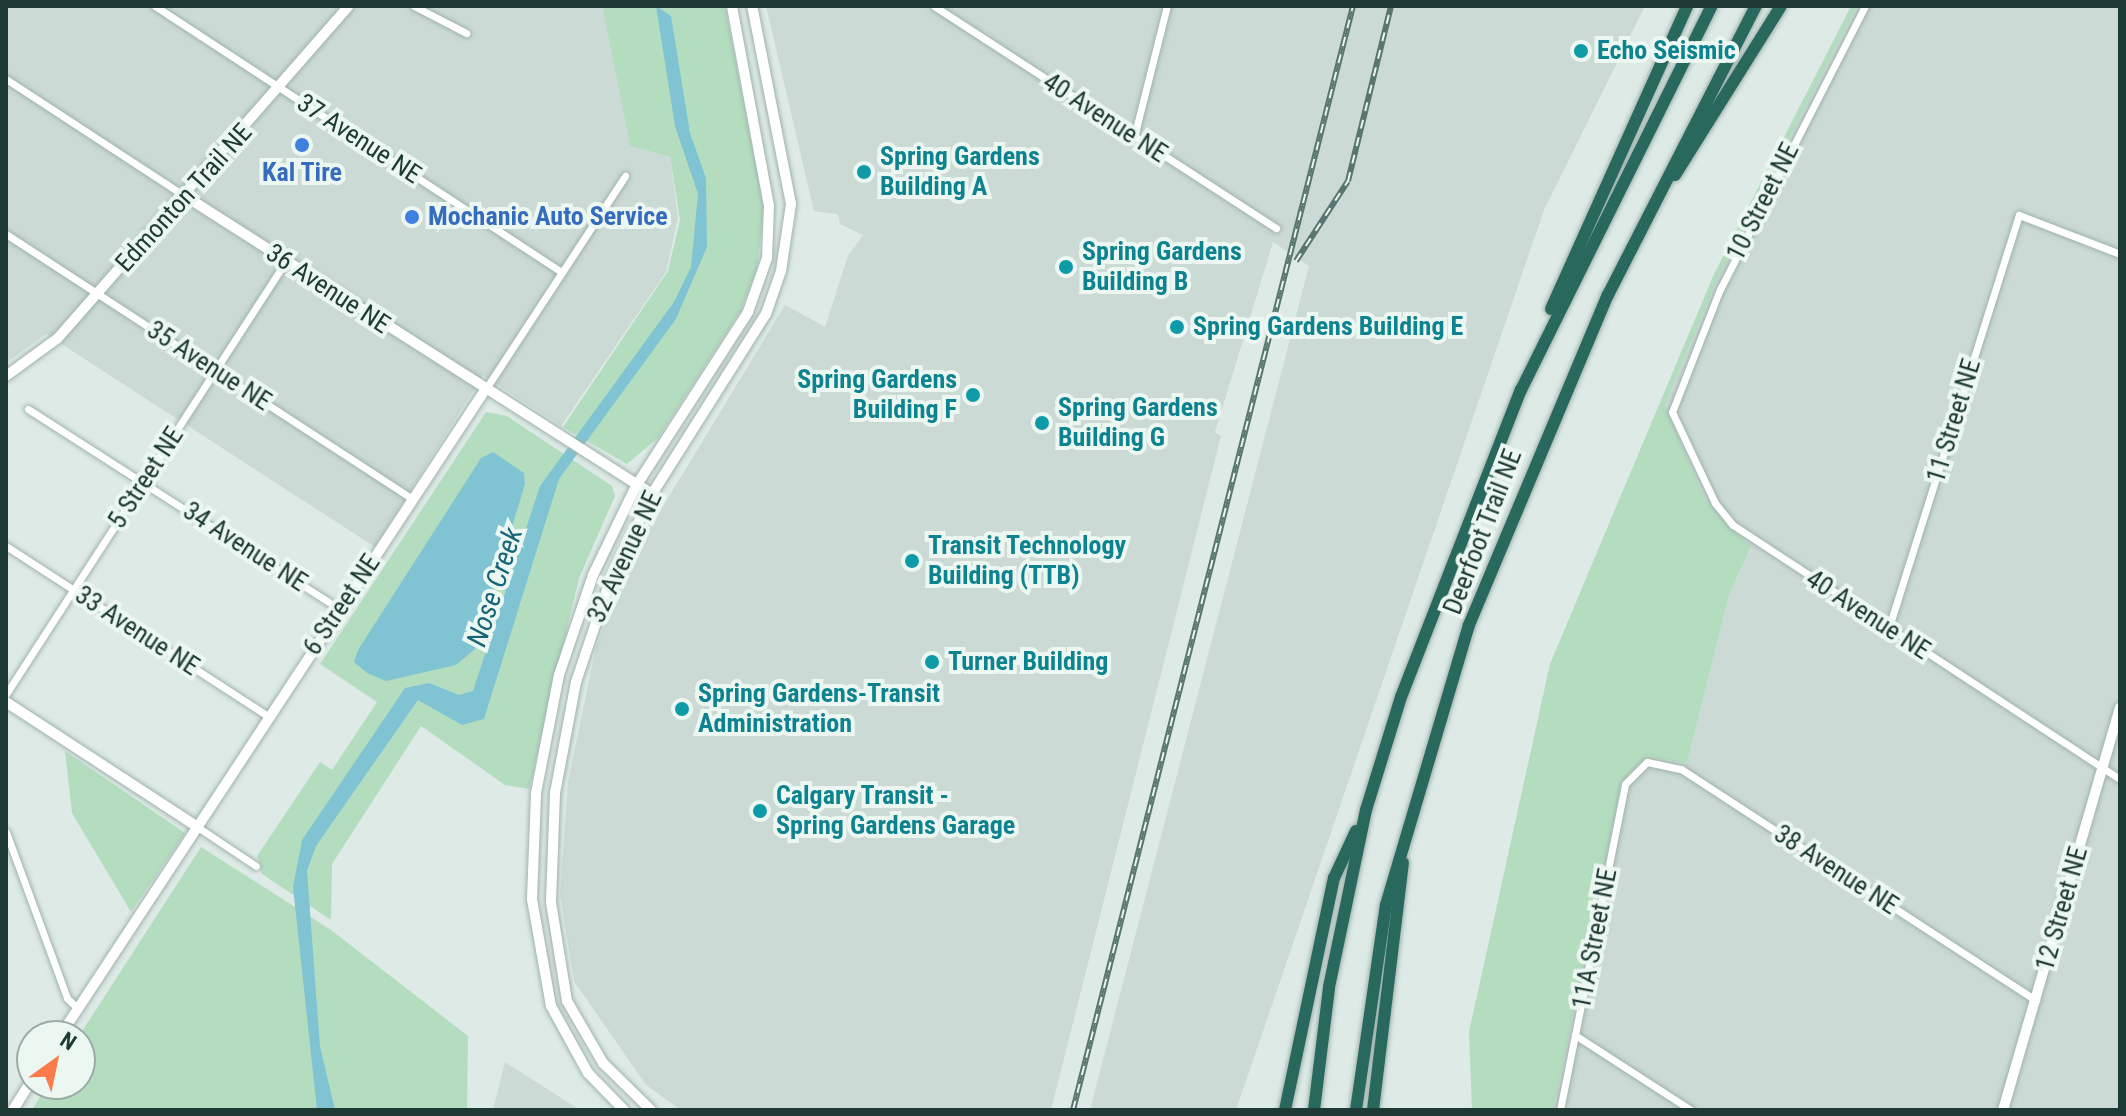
<!DOCTYPE html>
<style>
body{margin:0}
#map{position:relative;width:2126px;height:1116px;overflow:hidden;background:#ddeae5;font-family:"Roboto Condensed",sans-serif}
div>[style]{position:absolute}
[style*='--x']{left:calc(var(--x)*1px);top:calc(var(--y)*1px);width:calc(var(--w)*1px);rotate:calc(var(--a)*1deg)}
.built>*{inset:0;background:#cbdad4}
.green>*{inset:0;background:#b4ddc0}
.water>*{inset:0;background:#80c4d4}
.roads{filter:drop-shadow(0 0 2px #a0b2ac) drop-shadow(0 0 2px #a0b2ac)}
.street>*{height:7px;margin:-3.5px;padding:0 3.5px;transform-origin:3.5px;border-radius:3.5px;background:#fff}
.secondary>*{height:10px;margin:-5px;padding:0 5px;transform-origin:5px;border-radius:5px;background:#fff}
.highway>*{height:12px;margin:-6px;padding:0 6px;transform-origin:6px;border-radius:6px;background:#28685d}
.rail>*{height:6px;margin-top:-3px;transform-origin:0;background:repeating-linear-gradient(90deg,#edf7f2 0 9px,#58766f 0 18px);box-sizing:border-box;border-block:2px solid #58766f}
.dots>*{width:22px;height:22px;translate:-50% -50%;box-sizing:border-box;border:4px solid #edf7f2;border-radius:50%}
span{translate:-50% -50%;white-space:nowrap;text-align:center;line-height:1.15;-webkit-text-stroke:8px #edf7f2;paint-order:stroke}
.culture-label{font-size:26px;color:#0d838f;font-weight:700}
.left{translate:0 -50%;text-align:left}
.right{translate:-100% -50%;text-align:right}
.street-label{font-size:26px;color:#1e3a34}
.shop-label{font-size:26px;color:#366cbe;font-weight:700}
.water-label{font-size:28px;color:#156579;font-style:italic}
.frame{position:absolute;inset:0;border:8px solid #1e3a34;pointer-events:none}
.north{position:absolute;left:16px;top:1020px;width:80px;height:80px;box-sizing:border-box;background:#edf7f2;border:2px solid #9aaba6;border-radius:50%;rotate:33deg;font-size:22px;font-weight:700;line-height:32px;text-align:center;color:#1e3a34}
.north::after{content:'';display:block;margin:auto;width:28px;height:36px;background:#fb7c4a;clip-path:polygon(50% 0,100% 100%,50% 72%,0 100%)}
</style>
<div id="map">
<div class="built">
<i style="clip-path:polygon(6px 6px,602px 6px,630px 146px,670px 157px,678px 218px,666px 272px,561px 426px,483px 375px,375px 547px,46px 334px,6px 363px)"></i>
<i style="clip-path:polygon(766px 6px,1645px 6px,1544px 210px,1236px 1110px,1090px 1110px,1309px 266px,1273px 242px,1215px 432px,1221px 436px,1051px 1110px,681px 1110px,646px 1085px,574px 981px,560px 894px,568px 782px,596px 647px,636px 551px,785px 305px,825px 327px,848px 256px,863px 235px,840px 224px,838px 214px,814px 211px)"></i>
<i style="clip-path:polygon(1857px 6px,2120px 6px,2120px 1110px,1553px 1110px,1622px 782px,1647px 757px,1687px 763px,1729px 595px,1751px 548px,1705px 500px,1665px 405px,1717px 280px)"></i>
<i style="clip-path:polygon(505px 1062px,580px 1110px,493px 1110px)"></i>
</div>
<div class="green">
<i style="clip-path:polygon(602px 6px,725px 6px,764px 207px,757px 269px,740px 312px,658px 438px,627px 464px,563px 427px,668px 271px,680px 220px,670px 157px,630px 146px)"></i>
<i style="clip-path:polygon(1851px 6px,1857px 6px,1717px 280px,1665px 405px,1705px 500px,1751px 547px,1729px 595px,1687px 763px,1647px 757px,1622px 782px,1553px 1110px,1472px 1110px,1469px 1032px,1550px 664px,1714px 274px)"></i>
<i style="clip-path:polygon(486px 412px,507px 416px,612px 486px,615px 496px,579px 578px,529px 789px,505px 785px,421px 726px,332px 864px,331px 920px,262px 874px,257px 856px,320px 762px,332px 770px,377px 702px,320px 664px)"></i>
<i style="clip-path:polygon(65px 751px,185px 833px,131px 912px,72px 813px)"></i>
<i style="clip-path:polygon(201px 847px,331px 930px,468px 1036px,467px 1110px,32px 1110px,48px 1084px,80px 1084px,79px 1036px)"></i>
</div>
<div class="water">
<i style="clip-path:polygon(656px 6px,671px 16px,690px 133px,706px 178px,707px 247px,676px 319px,559px 479px,484px 719px,462px 725px,418px 700px,316px 846px,307px 871px,320px 1046px,335px 1110px,317px 1110px,293px 887px,302px 840px,405px 688px,429px 683px,459px 695px,473px 691px,540px 486px,674px 302px,691px 267px,698px 194px,675px 126px)"></i>
<i style="clip-path:polygon(493px 452px,524px 473px,525px 484px,475px 649px,456px 665px,386px 681px,367px 673px,354px 662px,358px 650px,481px 458px)"></i>
</div>
<div class="roads">
<div class="street">
<i style="--x:155;--y:6;--w:486;--a:33.2"></i>
<i style="--x:414;--y:6;--w:59;--a:27.4"></i>
<i style="--x:934;--y:6;--w:408;--a:33"></i>
<i style="--x:1865;--y:6;--w:318;--a:117.1"></i>
<i style="--x:1720;--y:289;--w:132;--a:111.3"></i>
<i style="--x:1672;--y:412;--w:101;--a:64.7"></i>
<i style="--x:1715;--y:503;--w:28;--a:51"></i>
<i style="--x:1733;--y:525;--w:463;--a:33.3"></i>
<i style="--x:6;--y:79;--w:214;--a:33.2"></i>
<i style="--x:1134;--y:137;--w:135;--a:-75.9"></i>
<i style="--x:6;--y:234;--w:486;--a:33.1"></i>
<i style="--x:485;--y:390;--w:256;--a:-56.8"></i>
<i style="--x:28;--y:409;--w:370;--a:32.7"></i>
<i style="--x:6;--y:546;--w:314;--a:33"></i>
<i style="--x:1889;--y:627;--w:432;--a:-72.5"></i>
<i style="--x:2019;--y:215;--w:108;--a:21.1"></i>
<i style="--x:6;--y:694;--w:516;--a:-57.11"></i>
<i style="--x:196;--y:826;--w:72;--a:33.7"></i>
<i style="--x:6;--y:832;--w:177;--a:69.8"></i>
<i style="--x:67;--y:998;--w:16;--a:45"></i>
<i style="--x:1575;--y:1035;--w:138;--a:32.9"></i>
<i style="--x:1560;--y:1110;--w:332;--a:-78.7"></i>
<i style="--x:1625;--y:784;--w:31;--a:-45"></i>
<i style="--x:1647;--y:762;--w:35;--a:12"></i>
<i style="--x:1681;--y:769;--w:424;--a:33.1"></i>
</div>
<div class="secondary">
<i style="--x:185;--y:196;--w:554;--a:32.54"></i>
<i style="--x:6;--y:376;--w:64;--a:-36.2"></i>
<i style="--x:58;--y:338;--w:441;--a:-48.8"></i>
<i style="--x:6;--y:702;--w:227;--a:33.1"></i>
<i style="--x:60;--y:1036;--w:773;--a:-56.66"></i>
<i style="--x:13;--y:1110;--w:36;--a:-58"></i>
<i style="--x:624;--y:1110;--w:52;--a:-134.2"></i>
<i style="--x:588;--y:1073;--w:77;--a:-118.9"></i>
<i style="--x:551;--y:1006;--w:109;--a:-100.1"></i>
<i style="--x:532;--y:899;--w:106;--a:-87.8"></i>
<i style="--x:536;--y:793;--w:120;--a:-79"></i>
<i style="--x:559;--y:675;--w:106;--a:-71.2"></i>
<i style="--x:593;--y:575;--w:99;--a:-64.2"></i>
<i style="--x:636;--y:486;--w:207;--a:-57.2"></i>
<i style="--x:748;--y:312;--w:57;--a:-70.6"></i>
<i style="--x:767;--y:258;--w:52;--a:-87.8"></i>
<i style="--x:769;--y:206;--w:203;--a:-100.5"></i>
<i style="--x:651;--y:1110;--w:67;--a:-135.6"></i>
<i style="--x:603;--y:1063;--w:72;--a:-120.1"></i>
<i style="--x:567;--y:1001;--w:100;--a:-99.2"></i>
<i style="--x:551;--y:902;--w:109;--a:-87.9"></i>
<i style="--x:555;--y:793;--w:113;--a:-79.3"></i>
<i style="--x:576;--y:682;--w:107;--a:-71.4"></i>
<i style="--x:610;--y:581;--w:97;--a:-64.2"></i>
<i style="--x:652;--y:494;--w:213;--a:-57.7"></i>
<i style="--x:766;--y:314;--w:46;--a:-70.8"></i>
<i style="--x:781;--y:271;--w:68;--a:-81.5"></i>
<i style="--x:791;--y:204;--w:202;--a:-101.1"></i>
<i style="--x:2003;--y:1110;--w:419;--a:-73.8"></i>
</div>
<div class="highway">
<i style="--x:1675;--y:175;--w:199;--a:-57.9"></i>
<i style="--x:1551;--y:309;--w:332;--a:-65.8"></i>
<i style="--x:1285;--y:1110;--w:237;--a:-78.1"></i>
<i style="--x:1334;--y:878;--w:52;--a:-64.9"></i>
<i style="--x:1314;--y:1110;--w:124;--a:-83"></i>
<i style="--x:1329;--y:987;--w:181;--a:-78.2"></i>
<i style="--x:1366;--y:810;--w:118;--a:-72.8"></i>
<i style="--x:1401;--y:697;--w:330;--a:-68.7"></i>
<i style="--x:1521;--y:390;--w:429;--a:-63.6"></i>
<i style="--x:1356;--y:1110;--w:207;--a:-81.7"></i>
<i style="--x:1386;--y:905;--w:292;--a:-73.5"></i>
<i style="--x:1469;--y:625;--w:358;--a:-67.2"></i>
<i style="--x:1608;--y:295;--w:325;--a:-62.9"></i>
<i style="--x:1373;--y:1110;--w:249;--a:-83.1"></i>
</div>
</div>
<div class="rail">
<i style="--x:1296;--y:261;--w:95;--a:-57"></i>
<i style="--x:1348;--y:181;--w:180;--a:-76.2"></i>
<i style="--x:1073;--y:1110;--w:1139;--a:-75.77"></i>
</div>
<div class="dots">
<i style="left:1581px;top:51px;background:#0f9aa8"></i>
<i style="left:302px;top:145px;background:#3f7fe0"></i>
<i style="left:864px;top:172px;background:#0f9aa8"></i>
<i style="left:412px;top:217px;background:#3f7fe0"></i>
<i style="left:1066px;top:267px;background:#0f9aa8"></i>
<i style="left:1177px;top:327px;background:#0f9aa8"></i>
<i style="left:973px;top:395px;background:#0f9aa8"></i>
<i style="left:1042px;top:423px;background:#0f9aa8"></i>
<i style="left:912px;top:561px;background:#0f9aa8"></i>
<i style="left:932px;top:662px;background:#0f9aa8"></i>
<i style="left:682px;top:709px;background:#0f9aa8"></i>
<i style="left:760px;top:811px;background:#0f9aa8"></i>
</div>
<div class="culture-label">
<span class="left" style="left:1597px;top:51px">Echo Seismic</span>
<span class="left" style="left:880px;top:172px">Spring Gardens<br>Building A</span>
<span class="left" style="left:1082px;top:267px">Spring Gardens<br>Building B</span>
<span class="left" style="left:1193px;top:327px">Spring Gardens Building E</span>
<span class="right" style="left:957px;top:395px">Spring Gardens<br>Building F</span>
<span class="left" style="left:1058px;top:423px">Spring Gardens<br>Building G</span>
<span class="left" style="left:928px;top:561px">Transit Technology<br>Building (TTB)</span>
<span class="left" style="left:948px;top:662px">Turner Building</span>
<span class="left" style="left:698px;top:709px">Spring Gardens-Transit<br>Administration</span>
<span class="left" style="left:776px;top:811px">Calgary Transit -<br>Spring Gardens Garage</span>
</div>
<div class="street-label">
<span style="left:1105px;top:118px;rotate:33deg">40 Avenue NE</span>
<span style="left:359px;top:139px;rotate:33deg">37 Avenue NE</span>
<span style="left:184px;top:198px;rotate:-48deg">Edmonton Trail NE</span>
<span style="left:1763px;top:202px;rotate:-63deg">10 Street NE</span>
<span style="left:328px;top:289px;rotate:33deg">36 Avenue NE</span>
<span style="left:209px;top:366px;rotate:33deg">35 Avenue NE</span>
<span style="left:1954px;top:421px;rotate:-73deg">11 Street NE</span>
<span style="left:146px;top:478px;rotate:-57deg">5 Street NE</span>
<span style="left:1483px;top:532px;rotate:-69deg">Deerfoot Trail NE</span>
<span style="left:245px;top:547px;rotate:33deg">34 Avenue NE</span>
<span style="left:625px;top:557px;rotate:-65deg">32 Avenue NE</span>
<span style="left:342px;top:605px;rotate:-56deg">6 Street NE</span>
<span style="left:1868px;top:615px;rotate:33deg">40 Avenue NE</span>
<span style="left:137px;top:631px;rotate:33deg">33 Avenue NE</span>
<span style="left:1836px;top:870px;rotate:33deg">38 Avenue NE</span>
<span style="left:2062px;top:909px;rotate:-74deg">12 Street NE</span>
<span style="left:1595px;top:939px;rotate:-79deg">11A Street NE</span>
</div>
<div class="shop-label">
<span style="left:302px;top:173px">Kal Tire</span>
<span class="left" style="left:428px;top:217px">Mochanic Auto Service</span>
</div>
<div class="water-label">
<span style="left:495px;top:587px;rotate:-72deg">Nose Creek</span>
</div>
<div class="frame"></div>
<div class="north">N</div>
</div>
